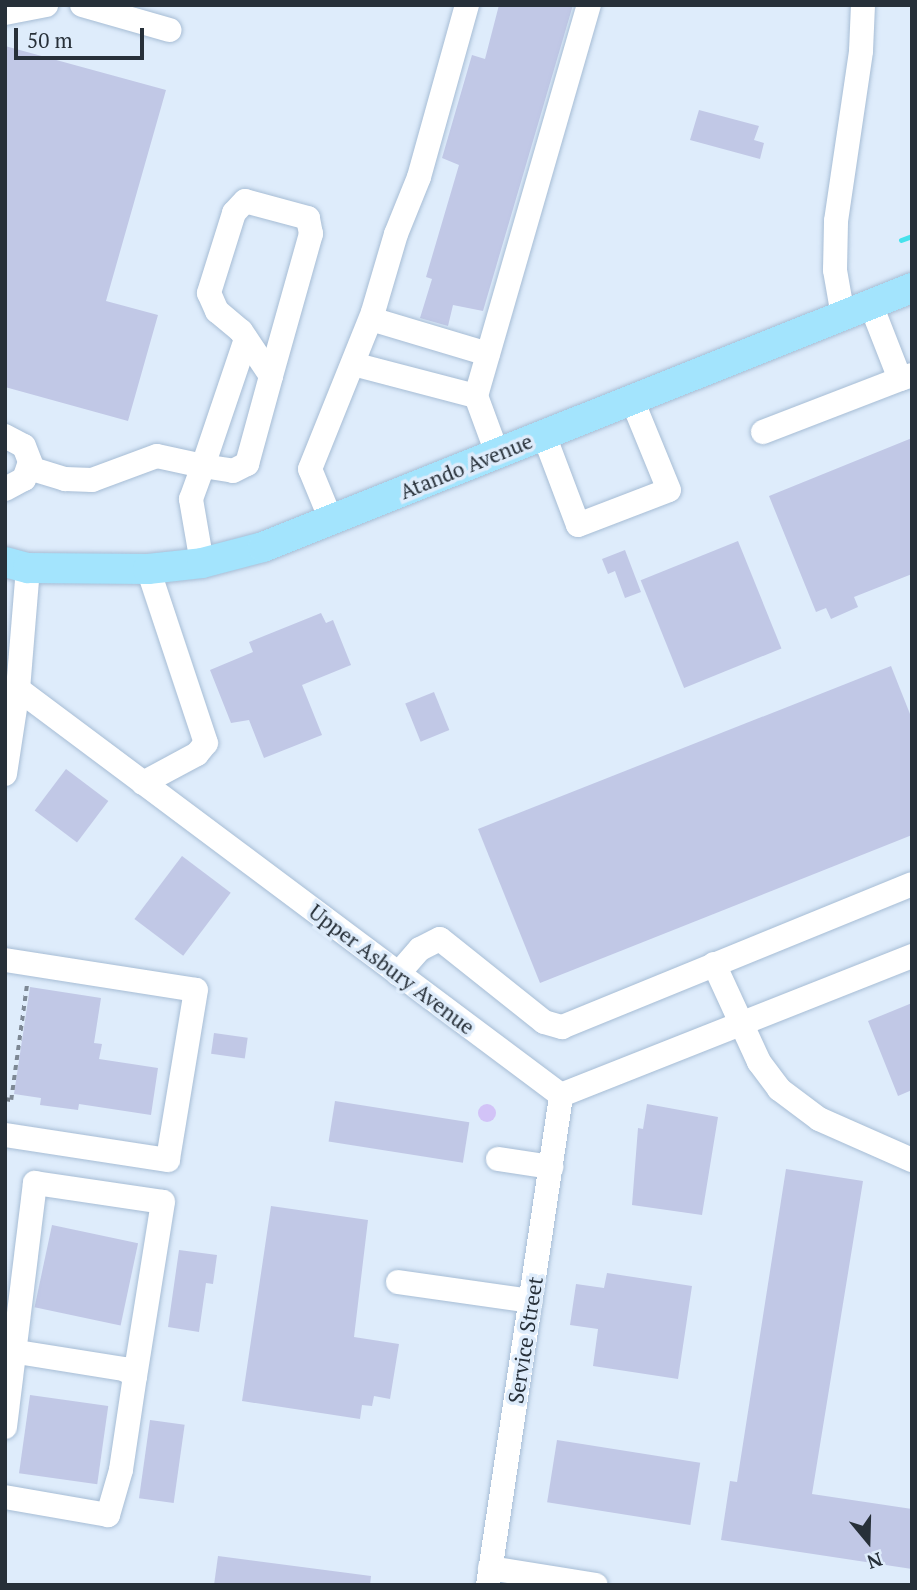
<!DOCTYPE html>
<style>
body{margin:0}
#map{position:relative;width:917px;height:1590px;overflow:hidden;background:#deecfb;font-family:"PT Serif",serif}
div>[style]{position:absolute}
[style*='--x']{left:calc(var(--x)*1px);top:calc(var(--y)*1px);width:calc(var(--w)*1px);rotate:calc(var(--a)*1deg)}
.green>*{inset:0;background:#d2c3f7}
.round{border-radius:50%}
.stream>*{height:5px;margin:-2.5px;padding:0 2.5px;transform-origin:2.5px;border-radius:2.5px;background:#46e2ec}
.building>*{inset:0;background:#c1c8e6;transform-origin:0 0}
.path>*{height:3.5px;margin-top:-1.75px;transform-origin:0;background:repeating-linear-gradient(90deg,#7d8894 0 5px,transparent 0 10px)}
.roads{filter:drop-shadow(0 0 2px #a7bdd5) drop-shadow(0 0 2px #a7bdd5)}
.minor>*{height:24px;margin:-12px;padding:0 12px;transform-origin:12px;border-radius:12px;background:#fff}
.major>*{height:30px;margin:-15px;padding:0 15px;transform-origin:15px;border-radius:15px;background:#a3e4fd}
span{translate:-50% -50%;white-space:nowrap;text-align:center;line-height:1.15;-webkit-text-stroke:7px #deecfb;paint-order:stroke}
.street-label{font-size:21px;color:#273039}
.frame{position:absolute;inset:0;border:7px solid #273039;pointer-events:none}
.north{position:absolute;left:833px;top:1506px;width:70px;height:70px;-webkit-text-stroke:5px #deecfb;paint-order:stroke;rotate:161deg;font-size:19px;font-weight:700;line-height:28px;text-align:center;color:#273039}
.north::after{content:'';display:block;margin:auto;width:24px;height:32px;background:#273039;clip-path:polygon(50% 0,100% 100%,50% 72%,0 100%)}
.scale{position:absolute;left:14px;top:28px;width:130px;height:32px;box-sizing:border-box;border:4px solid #273039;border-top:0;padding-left:9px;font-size:21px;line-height:24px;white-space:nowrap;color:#273039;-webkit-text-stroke:5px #deecfb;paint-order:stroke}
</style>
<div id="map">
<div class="green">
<i class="round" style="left:478px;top:1104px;width:18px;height:18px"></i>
</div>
<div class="stream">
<i style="--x:901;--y:240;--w:12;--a:-20"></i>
</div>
<div class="building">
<i style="clip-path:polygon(499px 5px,573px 5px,483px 311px,453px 305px,448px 326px,420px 318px,432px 279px,426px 277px,459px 165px,442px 158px,472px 55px,485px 59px)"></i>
<i style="clip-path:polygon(5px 46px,166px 90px,106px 301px,158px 315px,128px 421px,5px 387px)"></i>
<i style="clip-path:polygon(699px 110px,759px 126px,754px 140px,764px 143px,760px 159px,690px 140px)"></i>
<i style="clip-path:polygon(912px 438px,912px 574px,854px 597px,858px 607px,831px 619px,826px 608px,816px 612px,769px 496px)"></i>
<i style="left:738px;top:541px;width:116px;height:105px;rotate:68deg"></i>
<i style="clip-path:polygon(625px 550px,641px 592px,625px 598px,615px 571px,608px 574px,602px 559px)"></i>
<i style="clip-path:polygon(321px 613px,326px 623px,333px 620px,351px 665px,302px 685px,322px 735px,264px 758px,249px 720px,231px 723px,210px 670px,253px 652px,249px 642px)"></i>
<i style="clip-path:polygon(891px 666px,912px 719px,912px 835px,540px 983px,478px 829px)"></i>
<i style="left:434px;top:692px;width:41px;height:31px;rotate:68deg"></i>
<i style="left:66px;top:769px;width:53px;height:52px;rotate:37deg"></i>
<i style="left:182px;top:856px;width:61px;height:79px;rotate:37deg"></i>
<i style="clip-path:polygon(30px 987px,101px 998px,94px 1043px,102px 1044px,99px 1059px,158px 1068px,151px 1115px,79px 1104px,78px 1110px,40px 1105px,41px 1098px,14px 1094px)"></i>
<i style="clip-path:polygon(912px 1003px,912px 1090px,898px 1096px,868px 1021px)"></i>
<i style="left:214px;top:1033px;width:34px;height:21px;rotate:8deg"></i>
<i style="left:335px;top:1101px;width:136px;height:41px;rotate:9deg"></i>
<i style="clip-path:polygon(647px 1104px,718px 1117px,702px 1215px,632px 1205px,638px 1128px,643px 1129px)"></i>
<i style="clip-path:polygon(786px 1169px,863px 1181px,812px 1494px,912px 1509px,912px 1569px,721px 1540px,730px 1481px,737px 1482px)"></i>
<i style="clip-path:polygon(271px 1206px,368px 1220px,354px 1337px,399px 1344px,390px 1399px,374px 1396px,372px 1406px,362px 1405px,360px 1419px,242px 1401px)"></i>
<i style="left:52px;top:1225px;width:88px;height:84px;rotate:12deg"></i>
<i style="clip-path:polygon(179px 1250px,217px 1255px,213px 1284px,206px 1283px,199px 1332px,168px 1327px)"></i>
<i style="clip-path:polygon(607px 1273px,692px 1286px,678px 1379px,593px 1366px,598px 1329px,570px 1325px,576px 1284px,604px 1288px)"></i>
<i style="left:30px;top:1395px;width:79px;height:79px;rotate:8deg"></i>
<i style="left:150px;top:1420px;width:35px;height:79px;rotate:8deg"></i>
<i style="left:557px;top:1440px;width:145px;height:63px;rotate:9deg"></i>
<i style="clip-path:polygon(218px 1556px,371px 1576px,370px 1585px,214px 1585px)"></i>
</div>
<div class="path">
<i style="--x:5;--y:1099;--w:6;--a:9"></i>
<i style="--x:11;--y:1100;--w:118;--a:-82.2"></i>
</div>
<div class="roads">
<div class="minor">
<i style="--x:82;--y:5;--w:91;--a:16"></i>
<i style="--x:5;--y:13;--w:42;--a:-11"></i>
<i style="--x:871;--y:305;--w:79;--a:68.6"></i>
<i style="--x:900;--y:379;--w:13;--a:-18"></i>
<i style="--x:843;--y:316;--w:47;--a:-99.9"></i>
<i style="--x:835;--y:270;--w:49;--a:-88.8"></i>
<i style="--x:836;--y:221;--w:172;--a:-81.6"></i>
<i style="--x:861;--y:51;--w:46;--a:-87.5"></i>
<i style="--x:371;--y:319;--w:122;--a:16.7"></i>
<i style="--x:353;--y:364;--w:127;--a:14.6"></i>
<i style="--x:763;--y:432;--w:147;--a:-21.1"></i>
<i style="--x:544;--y:435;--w:96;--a:69.3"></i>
<i style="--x:578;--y:525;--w:97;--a:-21"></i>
<i style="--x:669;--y:490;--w:97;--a:-112.3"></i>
<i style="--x:5;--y:436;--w:21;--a:28"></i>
<i style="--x:24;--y:446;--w:17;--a:69"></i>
<i style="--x:30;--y:462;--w:18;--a:109"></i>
<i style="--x:24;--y:479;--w:21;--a:152"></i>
<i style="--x:497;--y:453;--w:61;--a:-110.2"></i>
<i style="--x:476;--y:396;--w:407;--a:-73.9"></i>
<i style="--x:29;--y:468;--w:38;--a:17"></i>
<i style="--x:65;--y:479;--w:27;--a:2"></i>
<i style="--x:92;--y:480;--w:69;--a:-20.3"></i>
<i style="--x:157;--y:456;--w:47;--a:12.3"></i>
<i style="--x:203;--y:466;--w:134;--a:-71.3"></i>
<i style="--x:331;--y:520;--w:55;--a:-112.4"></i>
<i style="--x:310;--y:469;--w:169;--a:-68.1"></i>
<i style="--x:373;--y:312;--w:81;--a:-73.6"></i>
<i style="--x:396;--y:234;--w:61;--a:-68"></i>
<i style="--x:419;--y:177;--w:179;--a:-74.4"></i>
<i style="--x:202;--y:563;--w:65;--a:-99.8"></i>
<i style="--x:191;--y:499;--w:35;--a:-70"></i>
<i style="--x:203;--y:466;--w:30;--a:9"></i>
<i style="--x:233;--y:471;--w:16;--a:-27"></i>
<i style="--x:247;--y:464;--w:91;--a:-74.7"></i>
<i style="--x:271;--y:376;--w:148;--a:-74.3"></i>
<i style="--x:311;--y:234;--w:16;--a:-101"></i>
<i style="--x:308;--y:218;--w:65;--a:-164.9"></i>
<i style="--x:245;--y:201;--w:16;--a:133"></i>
<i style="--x:234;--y:213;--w:84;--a:107.4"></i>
<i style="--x:209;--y:293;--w:20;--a:66"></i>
<i style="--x:217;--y:311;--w:31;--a:40"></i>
<i style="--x:241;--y:331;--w:54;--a:56.3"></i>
<i style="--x:28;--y:568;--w:121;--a:94.7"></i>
<i style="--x:18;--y:689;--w:678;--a:36.79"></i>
<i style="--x:561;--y:1095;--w:378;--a:-21.6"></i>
<i style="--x:5;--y:774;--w:86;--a:-81.3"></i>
<i style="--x:143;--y:783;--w:61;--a:-28.2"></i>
<i style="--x:197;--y:754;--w:14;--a:-51"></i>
<i style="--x:206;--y:743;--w:183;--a:-108.4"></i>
<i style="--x:5;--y:960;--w:193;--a:8.9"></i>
<i style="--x:196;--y:990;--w:172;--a:99.4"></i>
<i style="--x:168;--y:1160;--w:165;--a:-171.3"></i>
<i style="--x:714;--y:964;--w:108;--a:65.3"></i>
<i style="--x:759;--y:1062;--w:34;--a:53"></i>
<i style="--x:779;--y:1089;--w:50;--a:36.9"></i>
<i style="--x:819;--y:1119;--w:102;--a:23.8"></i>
<i style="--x:398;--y:974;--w:33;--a:-49"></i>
<i style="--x:420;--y:949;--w:22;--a:-27"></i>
<i style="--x:440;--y:939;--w:133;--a:38.6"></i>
<i style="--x:544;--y:1022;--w:19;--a:16"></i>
<i style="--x:562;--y:1027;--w:378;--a:-22.2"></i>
<i style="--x:498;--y:1159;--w:54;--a:8.6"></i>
<i style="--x:398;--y:1282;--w:134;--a:8.1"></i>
<i style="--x:5;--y:1350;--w:121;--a:9.1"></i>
<i style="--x:124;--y:1369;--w:13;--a:32"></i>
<i style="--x:135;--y:1376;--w:95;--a:98.5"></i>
<i style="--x:121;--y:1470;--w:47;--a:106.1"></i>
<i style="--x:108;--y:1515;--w:105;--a:-170.1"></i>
<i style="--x:5;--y:1427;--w:246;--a:-83"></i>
<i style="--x:35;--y:1183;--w:129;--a:8.4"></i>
<i style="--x:163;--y:1202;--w:176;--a:99.1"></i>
<i style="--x:490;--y:1568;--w:107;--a:9.1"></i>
<i style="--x:488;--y:1585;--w:495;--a:-81.5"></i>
</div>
<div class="major">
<i style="--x:5;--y:562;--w:24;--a:15"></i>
<i style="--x:28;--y:568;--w:120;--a:0.5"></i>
<i style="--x:148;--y:569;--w:54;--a:-6.3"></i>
<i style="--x:202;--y:563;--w:63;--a:-14.7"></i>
<i style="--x:263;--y:547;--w:699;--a:-21.76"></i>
</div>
</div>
<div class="street-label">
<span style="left:466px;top:466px;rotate:-22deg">Atando Avenue</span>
<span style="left:392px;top:969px;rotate:37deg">Upper Asbury Avenue</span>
<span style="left:525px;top:1340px;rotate:-81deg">Service Street</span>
</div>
<div class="frame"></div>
<div class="north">N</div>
<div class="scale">50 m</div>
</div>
